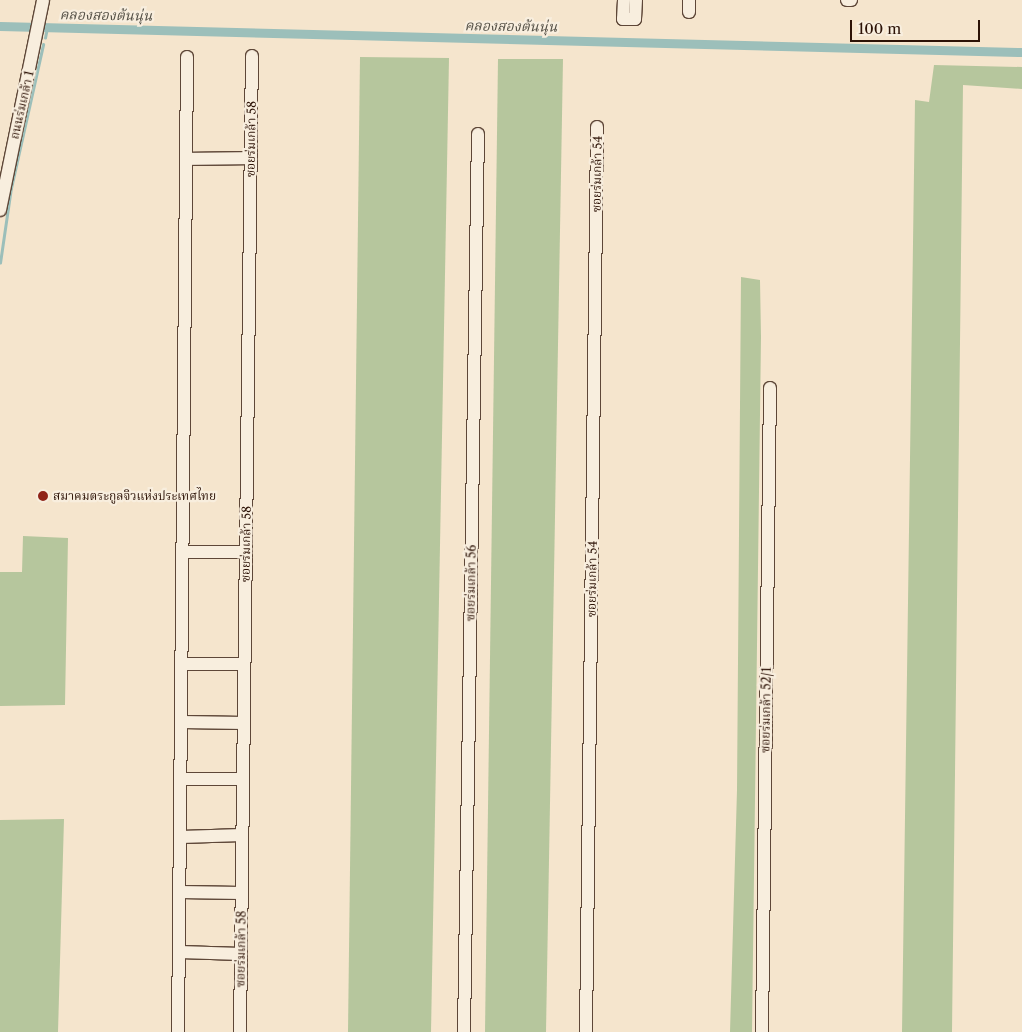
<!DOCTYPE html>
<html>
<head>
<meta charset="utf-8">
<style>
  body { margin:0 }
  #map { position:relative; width:1022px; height:1032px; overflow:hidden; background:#f5e5cd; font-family:"Libre Caslon Text","Noto Serif Thai",serif }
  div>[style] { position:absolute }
  .green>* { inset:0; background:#b6c69d }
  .stream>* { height:2.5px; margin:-1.25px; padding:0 1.25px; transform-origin:1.25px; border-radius:1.25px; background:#9cbfba }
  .canal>* { height:9px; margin:-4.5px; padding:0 4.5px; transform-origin:4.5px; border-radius:4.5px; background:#9cbfba }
  .roads { filter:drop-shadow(1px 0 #5e4738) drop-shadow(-1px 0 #5e4738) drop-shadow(0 1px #5e4738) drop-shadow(0 -1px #5e4738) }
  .minor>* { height:12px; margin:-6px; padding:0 6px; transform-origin:6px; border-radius:6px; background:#f8eede }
  .dots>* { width:14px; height:14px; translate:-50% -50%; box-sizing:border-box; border:2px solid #f8eede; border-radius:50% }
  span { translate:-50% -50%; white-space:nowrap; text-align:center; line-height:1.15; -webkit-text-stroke:4.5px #f8eede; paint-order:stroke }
  .street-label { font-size:12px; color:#2c1206 }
  .poi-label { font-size:12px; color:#2c1206 }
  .left { translate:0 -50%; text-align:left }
  .water-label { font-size:14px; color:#534f45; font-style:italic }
  .scale { position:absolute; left:850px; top:20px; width:130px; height:22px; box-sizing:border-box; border:2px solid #2c1206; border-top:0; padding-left:6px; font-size:15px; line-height:18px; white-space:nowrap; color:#2c1206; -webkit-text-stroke:4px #f8eede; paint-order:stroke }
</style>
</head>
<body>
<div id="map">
  <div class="green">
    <i style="clip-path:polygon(360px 57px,449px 58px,431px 1032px,348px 1032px)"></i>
    <i style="clip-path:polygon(498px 59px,563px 59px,546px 1032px,485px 1032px)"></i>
    <i style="clip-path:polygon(934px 65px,1022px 67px,1022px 89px,963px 85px,952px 1032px,902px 1032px,915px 100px,929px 102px)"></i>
    <i style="clip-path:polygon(741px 277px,760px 280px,761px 337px,752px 1032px,730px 1032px,737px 790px)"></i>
    <i style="clip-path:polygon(23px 536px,68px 538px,65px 705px,0 706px,0 572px,22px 572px)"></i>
    <i style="clip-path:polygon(64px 819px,58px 1032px,0 1032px,0 820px)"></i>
  </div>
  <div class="stream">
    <i style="left:45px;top:38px;width:10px;rotate:-79deg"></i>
    <i style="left:0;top:263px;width:76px;rotate:-81.7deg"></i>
    <i style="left:11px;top:188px;width:147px;rotate:-77.4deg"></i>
  </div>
  <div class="canal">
    <i style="left:0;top:26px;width:1022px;rotate:1.46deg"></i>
  </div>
  <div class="roads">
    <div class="minor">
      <i style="left:624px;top:0;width:19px;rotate:93deg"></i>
      <i style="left:623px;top:19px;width:12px"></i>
      <i style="left:635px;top:19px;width:19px;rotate:-87deg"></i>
      <i style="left:847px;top:0;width:4px"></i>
      <i style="left:689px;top:12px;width:12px;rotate:-90deg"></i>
      <i style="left:187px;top:159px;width:64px;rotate:-0.9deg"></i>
      <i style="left:0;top:210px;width:214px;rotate:-78.4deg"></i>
      <i style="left:183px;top:552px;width:63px"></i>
      <i style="left:182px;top:664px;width:62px"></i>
      <i style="left:182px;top:722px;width:62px;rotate:0.9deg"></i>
      <i style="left:181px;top:779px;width:62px"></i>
      <i style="left:181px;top:837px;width:61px;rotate:-1.9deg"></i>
      <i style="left:180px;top:892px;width:61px;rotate:0.9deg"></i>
      <i style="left:180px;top:952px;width:61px;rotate:1.9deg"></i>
      <i style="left:178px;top:1032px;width:975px;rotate:-89.47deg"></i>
      <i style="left:240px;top:1032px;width:976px;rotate:-89.3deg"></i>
      <i style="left:464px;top:1032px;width:898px;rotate:-89.11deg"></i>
      <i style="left:586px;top:1032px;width:905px;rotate:-89.3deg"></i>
      <i style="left:762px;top:1032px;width:644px;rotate:-89.29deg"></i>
    </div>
  </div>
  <div class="dots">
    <i style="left:43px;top:496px;background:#8f2418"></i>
  </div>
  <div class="street-label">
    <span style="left:22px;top:105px;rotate:-77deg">ถนนร่มเกล้า 1</span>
    <span style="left:251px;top:139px;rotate:-89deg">ซอยร่มเกล้า 58</span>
    <span style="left:597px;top:174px;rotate:-89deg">ซอยร่มเกล้า 54</span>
    <span style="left:246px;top:544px;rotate:-89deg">ซอยร่มเกล้า 58</span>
    <span style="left:592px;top:579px;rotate:-89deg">ซอยร่มเกล้า 54</span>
    <span style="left:471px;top:583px;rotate:-89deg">ซอยร่มเกล้า 56</span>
    <span style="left:766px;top:710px;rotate:-89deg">ซอยร่มเกล้า 52/1</span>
    <span style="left:241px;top:949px;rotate:-89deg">ซอยร่มเกล้า 58</span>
  </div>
  <div class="poi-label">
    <span class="left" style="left:53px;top:496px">สมาคมตระกูลจิวแห่งประเทศไทย</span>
  </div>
  <div class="water-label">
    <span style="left:106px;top:15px;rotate:1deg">คลองสองต้นนุ่น</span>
    <span style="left:511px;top:26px;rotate:1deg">คลองสองต้นนุ่น</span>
  </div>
  <div class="scale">100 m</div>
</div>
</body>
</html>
